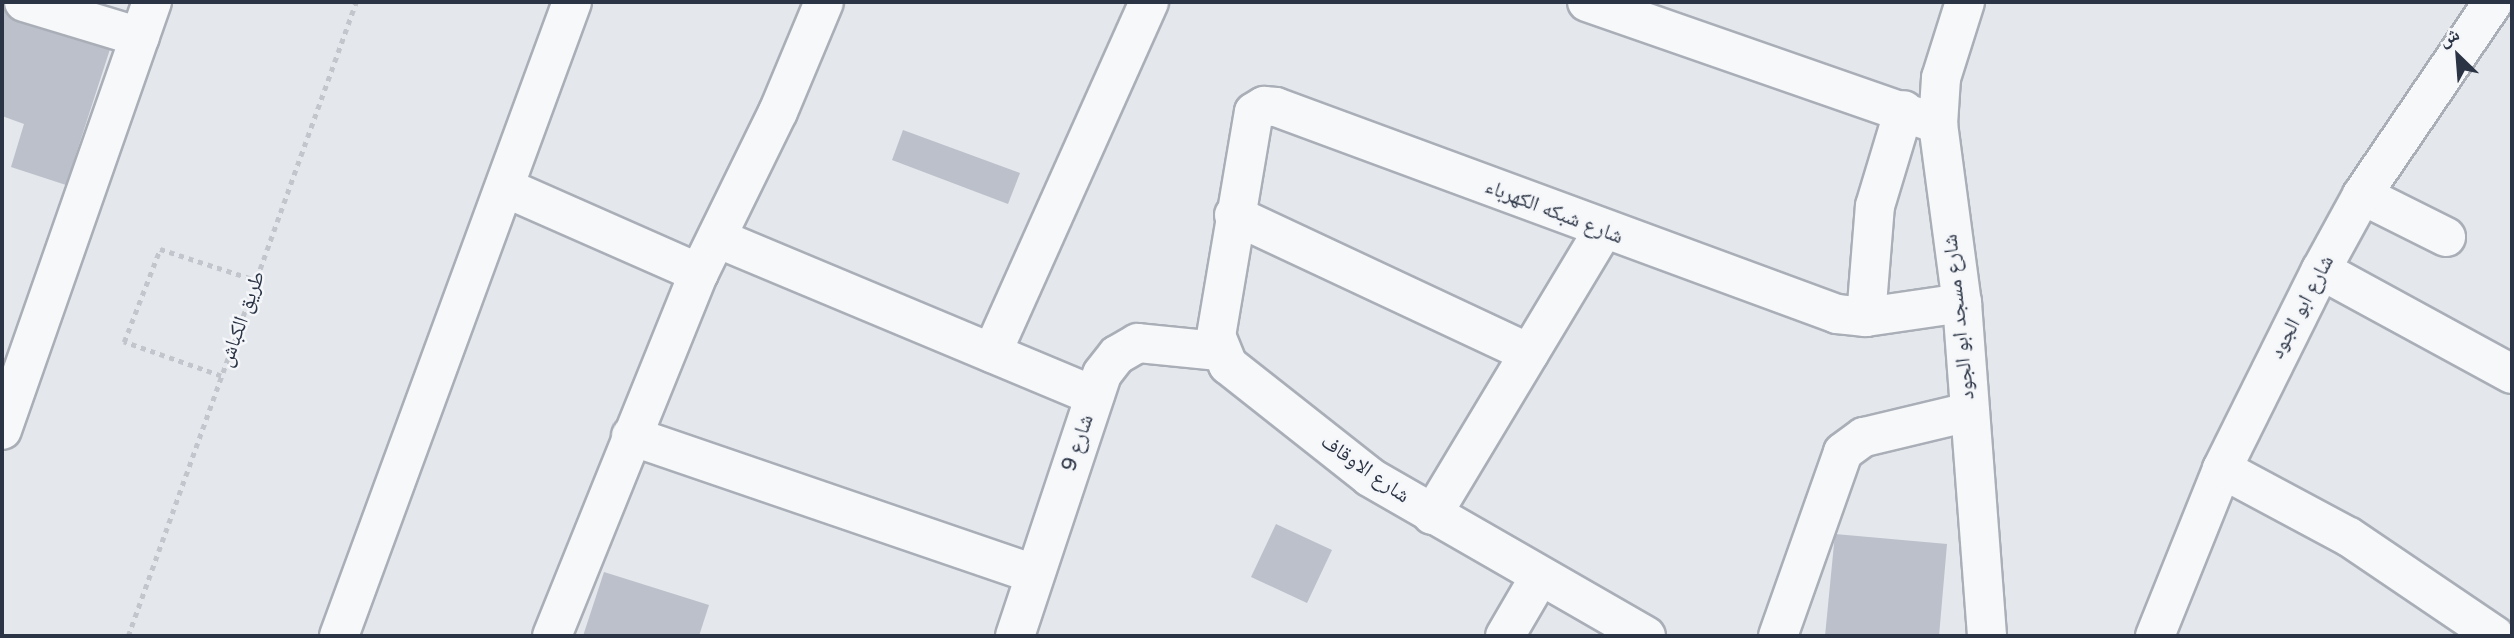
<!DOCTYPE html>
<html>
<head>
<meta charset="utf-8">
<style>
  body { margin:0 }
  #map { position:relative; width:2514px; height:638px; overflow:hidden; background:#e4e7ec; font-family:"Varela Round","Noto Naskh Arabic",sans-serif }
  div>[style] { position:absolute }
  .building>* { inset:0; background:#bbc0ca }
  .path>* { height:4.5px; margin-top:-2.25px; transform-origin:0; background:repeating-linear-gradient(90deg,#c2c5cb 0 5px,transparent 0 10px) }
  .roads { filter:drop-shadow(2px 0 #a9aeb7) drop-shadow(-2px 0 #a9aeb7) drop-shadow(0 2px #a9aeb7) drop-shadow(0 -2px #a9aeb7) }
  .street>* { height:38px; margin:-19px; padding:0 19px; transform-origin:19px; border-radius:19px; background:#f7f8fa }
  span { translate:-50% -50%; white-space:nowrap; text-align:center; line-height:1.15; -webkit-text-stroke:5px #f4f6f9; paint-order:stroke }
  .street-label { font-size:21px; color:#2b3445 }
  .frame { position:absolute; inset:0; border:4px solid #2b3445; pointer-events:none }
  .north { position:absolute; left:2423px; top:21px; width:70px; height:70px; -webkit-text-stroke:5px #f4f6f9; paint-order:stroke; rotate:335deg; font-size:19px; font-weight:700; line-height:28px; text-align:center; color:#2b3445 }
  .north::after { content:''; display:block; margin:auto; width:24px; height:32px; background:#2b3445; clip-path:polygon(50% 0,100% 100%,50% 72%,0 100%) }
</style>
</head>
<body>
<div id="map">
  <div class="building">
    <i style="clip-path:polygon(2px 6px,112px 43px,66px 185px,11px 167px,24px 124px,2px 116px)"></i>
    <i style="clip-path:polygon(903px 130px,1020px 173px,1008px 204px,892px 160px)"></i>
    <i style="clip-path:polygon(1276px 524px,1332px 550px,1307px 603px,1251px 577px)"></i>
    <i style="clip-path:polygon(1835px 534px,1947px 544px,1939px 636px,1825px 636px)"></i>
    <i style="clip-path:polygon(604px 572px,709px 605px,699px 636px,583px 636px)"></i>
  </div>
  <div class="path">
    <i style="left:221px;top:376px;width:103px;rotate:-160.7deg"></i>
    <i style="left:124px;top:342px;width:100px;rotate:-68.8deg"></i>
    <i style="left:160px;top:249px;width:101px;rotate:17.9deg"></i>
    <i style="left:128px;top:636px;width:674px;rotate:-70.22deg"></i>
  </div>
  <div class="roads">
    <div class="street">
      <i style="left:24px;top:2px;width:121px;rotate:16.8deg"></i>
      <i style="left:1587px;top:2px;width:372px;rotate:19.2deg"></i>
      <i style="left:1965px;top:2px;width:80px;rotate:107.5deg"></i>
      <i style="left:1941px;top:78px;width:46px;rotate:93.7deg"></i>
      <i style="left:1938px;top:124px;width:181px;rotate:82.4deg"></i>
      <i style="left:1962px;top:303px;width:334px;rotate:85.7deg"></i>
      <i style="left:506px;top:188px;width:211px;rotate:23.8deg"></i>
      <i style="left:699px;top:273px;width:179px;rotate:-63.9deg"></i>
      <i style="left:778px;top:112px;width:119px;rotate:-67.3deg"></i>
      <i style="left:2362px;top:195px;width:94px;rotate:26.6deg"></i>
      <i style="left:1234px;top:215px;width:326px;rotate:25.1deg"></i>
      <i style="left:717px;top:238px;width:409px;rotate:22.7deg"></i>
      <i style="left:2321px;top:270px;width:217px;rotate:28.6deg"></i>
      <i style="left:1866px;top:317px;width:111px;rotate:-85.4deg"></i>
      <i style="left:1875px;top:206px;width:100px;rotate:-73.2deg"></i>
      <i style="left:992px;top:353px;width:385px;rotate:-65.9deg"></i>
      <i style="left:2px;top:430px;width:454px;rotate:-70.7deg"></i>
      <i style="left:631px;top:436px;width:426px;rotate:18.9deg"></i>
      <i style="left:2222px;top:469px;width:144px;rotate:28.2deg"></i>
      <i style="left:2349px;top:537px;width:176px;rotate:34.1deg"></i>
      <i style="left:1432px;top:515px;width:332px;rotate:-59deg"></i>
      <i style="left:339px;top:636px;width:675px;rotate:-69.82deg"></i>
      <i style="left:552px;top:636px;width:392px;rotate:-68deg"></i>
      <i style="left:1015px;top:636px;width:276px;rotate:-71.6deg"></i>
      <i style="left:1102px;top:374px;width:24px;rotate:-52deg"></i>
      <i style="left:1117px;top:355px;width:24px;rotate:-30deg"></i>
      <i style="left:1138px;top:343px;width:80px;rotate:5.7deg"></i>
      <i style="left:1505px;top:636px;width:69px;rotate:-59.7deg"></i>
      <i style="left:1646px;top:636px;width:319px;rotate:-150.1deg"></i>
      <i style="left:1370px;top:477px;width:181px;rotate:-141.7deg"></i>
      <i style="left:1228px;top:365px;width:31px;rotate:-112deg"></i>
      <i style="left:1216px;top:336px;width:227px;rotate:-80.4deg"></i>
      <i style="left:1254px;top:112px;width:12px;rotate:-31deg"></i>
      <i style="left:1264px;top:106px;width:12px;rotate:5deg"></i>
      <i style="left:1276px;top:107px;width:598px;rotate:20.25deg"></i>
      <i style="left:1837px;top:314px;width:29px;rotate:6deg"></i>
      <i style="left:1866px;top:317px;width:97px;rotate:-8.3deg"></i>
      <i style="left:1778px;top:636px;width:195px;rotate:-70.5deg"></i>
      <i style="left:1843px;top:452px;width:26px;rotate:-36deg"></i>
      <i style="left:1864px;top:437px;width:108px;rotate:-13.4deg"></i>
      <i style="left:2155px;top:636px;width:180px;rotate:-68.1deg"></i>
      <i style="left:2222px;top:469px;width:222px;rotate:-63.6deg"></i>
      <i style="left:2321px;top:270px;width:85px;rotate:-61.3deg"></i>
      <i style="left:2362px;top:195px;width:233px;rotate:-55.8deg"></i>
    </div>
  </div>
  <div class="street-label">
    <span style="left:1554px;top:212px;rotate:21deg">شارع شبكه الكهرباء</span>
    <span style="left:2302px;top:307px;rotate:-62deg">شارع ابو الجود</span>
    <span style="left:1959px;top:317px;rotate:-96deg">شارع مسجد ابو الجود</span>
    <span style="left:242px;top:319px;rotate:-70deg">طريق الكباش</span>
    <span style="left:1078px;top:443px;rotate:-71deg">شارع 9</span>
    <span style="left:1365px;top:469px;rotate:35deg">شارع الاوقاف</span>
  </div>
  <div class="frame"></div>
  <div class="north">ش</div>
</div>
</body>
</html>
